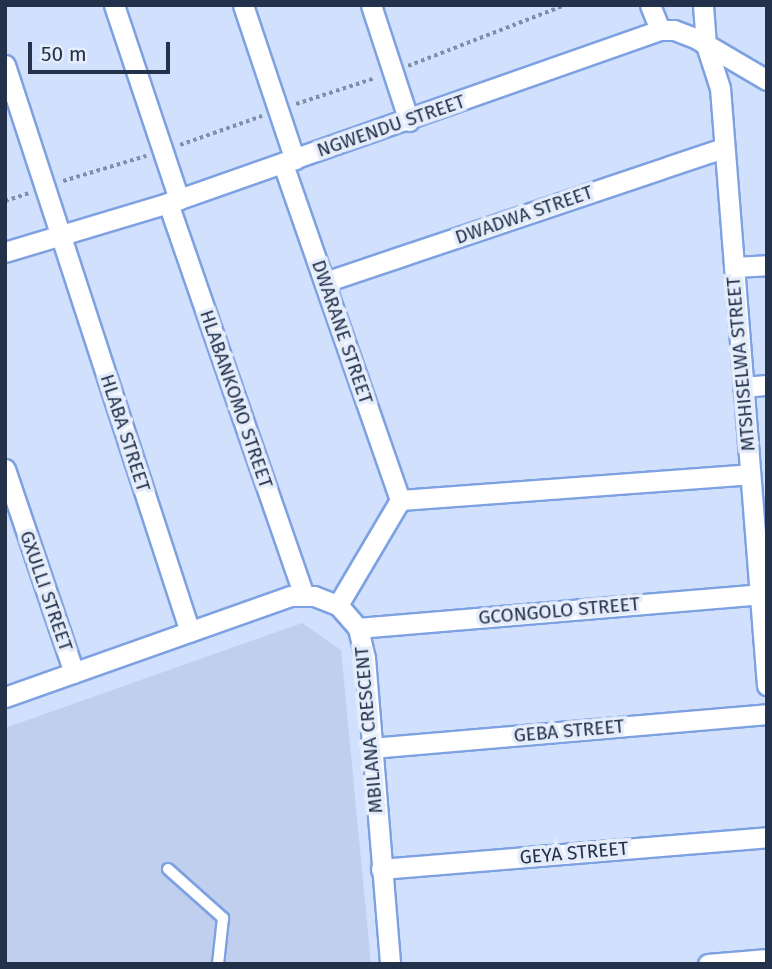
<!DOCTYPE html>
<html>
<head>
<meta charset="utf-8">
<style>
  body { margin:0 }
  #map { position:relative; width:772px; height:969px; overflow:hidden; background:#d1e0fc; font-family:"Fira Sans",sans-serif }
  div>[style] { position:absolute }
  .built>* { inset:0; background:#bfcfed }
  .path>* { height:3.5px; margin-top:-1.75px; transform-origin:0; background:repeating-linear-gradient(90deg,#7f8ea9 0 3.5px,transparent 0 7px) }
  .roads { filter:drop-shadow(2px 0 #7ea1e2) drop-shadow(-2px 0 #7ea1e2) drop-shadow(0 2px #7ea1e2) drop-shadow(0 -2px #7ea1e2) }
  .service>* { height:10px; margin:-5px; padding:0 5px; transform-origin:5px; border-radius:5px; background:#fff }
  .minor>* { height:19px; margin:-9.5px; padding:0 9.5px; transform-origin:9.5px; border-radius:9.5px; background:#fff }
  span { translate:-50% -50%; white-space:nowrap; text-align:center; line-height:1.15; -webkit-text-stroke:7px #e5edfb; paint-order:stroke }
  .street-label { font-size:19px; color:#23314b }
  .frame { position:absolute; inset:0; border:7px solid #23314b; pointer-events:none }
  .scale { position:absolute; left:28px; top:42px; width:142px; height:32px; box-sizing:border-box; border:4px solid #23314b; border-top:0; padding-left:9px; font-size:21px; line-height:24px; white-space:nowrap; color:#23314b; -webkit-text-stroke:5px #e5edfb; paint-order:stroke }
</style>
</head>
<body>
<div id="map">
  <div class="built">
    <i style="clip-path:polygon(302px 623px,341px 650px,371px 964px,5px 964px,5px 728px)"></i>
  </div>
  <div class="path">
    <i style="left:408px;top:66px;width:168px;rotate:-21.2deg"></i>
    <i style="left:296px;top:104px;width:83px;rotate:-18.2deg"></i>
    <i style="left:180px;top:145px;width:87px;rotate:-19.5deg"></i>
    <i style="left:63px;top:181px;width:87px;rotate:-16.8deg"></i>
    <i style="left:5px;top:201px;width:26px;rotate:-18deg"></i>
  </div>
  <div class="roads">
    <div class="service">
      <i style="left:168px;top:869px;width:74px;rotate:41.7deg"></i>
      <i style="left:223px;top:918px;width:46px;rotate:96.2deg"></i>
    </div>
    <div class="minor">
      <i style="left:114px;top:5px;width:205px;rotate:71.5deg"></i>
      <i style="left:243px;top:5px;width:163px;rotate:71.5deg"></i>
      <i style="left:371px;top:5px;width:122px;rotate:71.9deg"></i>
      <i style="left:650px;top:5px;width:27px;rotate:68deg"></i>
      <i style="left:703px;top:5px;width:40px;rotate:85.7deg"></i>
      <i style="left:706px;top:45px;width:45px;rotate:72deg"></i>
      <i style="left:720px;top:88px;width:599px;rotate:85.5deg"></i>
      <i style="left:5px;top:65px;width:596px;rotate:71.93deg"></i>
      <i style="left:283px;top:164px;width:356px;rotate:70.8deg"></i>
      <i style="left:400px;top:500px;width:351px;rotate:-4.2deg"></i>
      <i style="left:168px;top:203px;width:415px;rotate:70.9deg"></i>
      <i style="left:5px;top:252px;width:170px;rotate:-16.7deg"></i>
      <i style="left:168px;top:203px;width:522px;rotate:-19.37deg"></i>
      <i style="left:660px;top:30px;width:14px"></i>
      <i style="left:674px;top:30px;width:25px;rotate:21deg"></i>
      <i style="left:697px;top:39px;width:81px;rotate:30.4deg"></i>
      <i style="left:734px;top:267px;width:33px;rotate:-3deg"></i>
      <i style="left:325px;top:282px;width:421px;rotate:-18.6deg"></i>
      <i style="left:743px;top:387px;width:24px;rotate:-5deg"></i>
      <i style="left:5px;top:469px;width:215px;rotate:71.3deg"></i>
      <i style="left:338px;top:605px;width:122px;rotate:-59.4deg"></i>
      <i style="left:358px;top:628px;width:403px;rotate:-4.8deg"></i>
      <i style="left:5px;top:697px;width:302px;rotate:-19.5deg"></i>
      <i style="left:290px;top:596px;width:24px"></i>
      <i style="left:314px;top:596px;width:26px;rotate:21deg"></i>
      <i style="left:338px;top:605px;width:30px;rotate:49deg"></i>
      <i style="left:358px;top:628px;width:31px;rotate:77deg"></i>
      <i style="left:365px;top:658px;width:307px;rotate:85.3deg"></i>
      <i style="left:372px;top:748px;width:396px;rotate:-4.9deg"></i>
      <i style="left:381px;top:869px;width:387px;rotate:-4.7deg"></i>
      <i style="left:708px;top:964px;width:59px;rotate:-4.8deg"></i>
    </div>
  </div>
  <div class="street-label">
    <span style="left:391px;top:126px;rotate:-19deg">NGWENDU STREET</span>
    <span style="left:524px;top:215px;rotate:-19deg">DWADWA STREET</span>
    <span style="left:342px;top:332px;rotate:71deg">DWARANE STREET</span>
    <span style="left:741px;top:364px;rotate:-95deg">MTSHISELWA STREET</span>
    <span style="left:236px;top:399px;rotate:71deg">HLABANKOMO STREET</span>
    <span style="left:125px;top:433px;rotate:72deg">HLABA STREET</span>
    <span style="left:46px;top:591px;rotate:71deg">GXULLI STREET</span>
    <span style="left:559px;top:611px;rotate:-5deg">GCONGOLO STREET</span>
    <span style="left:369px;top:730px;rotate:-95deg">MBILANA CRESCENT</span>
    <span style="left:569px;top:731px;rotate:-5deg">GEBA STREET</span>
    <span style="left:574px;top:853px;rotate:-5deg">GEYA STREET</span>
  </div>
  <div class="frame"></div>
  <div class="scale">50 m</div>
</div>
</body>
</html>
